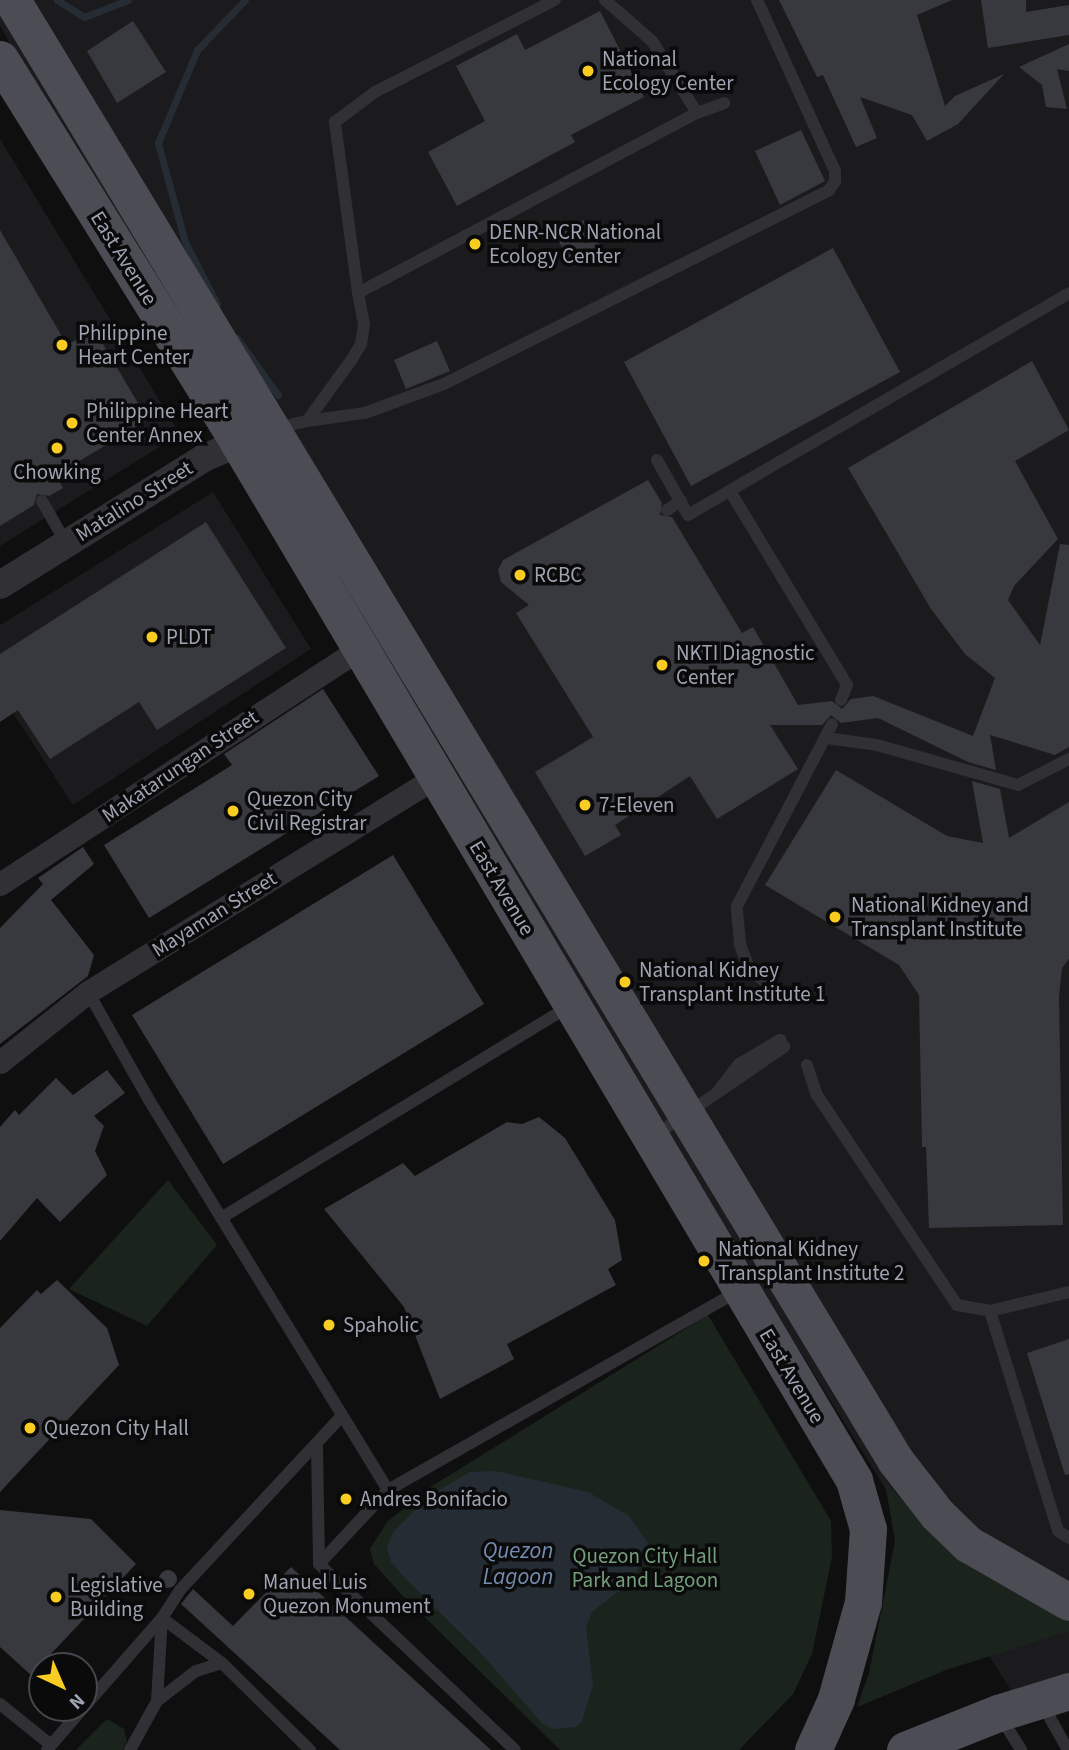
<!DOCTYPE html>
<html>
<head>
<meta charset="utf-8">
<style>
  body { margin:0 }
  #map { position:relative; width:1069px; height:1750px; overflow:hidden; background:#0f0f10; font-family:"Source Sans 3",sans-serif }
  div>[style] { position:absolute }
  .built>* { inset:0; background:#1b1b1d }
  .green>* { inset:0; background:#1b231d }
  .water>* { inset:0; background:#252c34 }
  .stream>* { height:7px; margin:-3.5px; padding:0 3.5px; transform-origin:3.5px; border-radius:3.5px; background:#252c34 }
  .building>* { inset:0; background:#38393e }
  .round { border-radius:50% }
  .service>* { height:12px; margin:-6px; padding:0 6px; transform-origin:6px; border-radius:6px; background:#303035 }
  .minor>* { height:23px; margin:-11.5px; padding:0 11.5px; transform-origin:11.5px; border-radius:11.5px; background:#303035 }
  .tertiary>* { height:28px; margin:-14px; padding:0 14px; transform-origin:14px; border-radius:14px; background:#303035 }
  .primary>* { height:37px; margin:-18.5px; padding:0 18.5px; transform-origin:18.5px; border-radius:18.5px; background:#4c4c55 }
  .dots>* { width:19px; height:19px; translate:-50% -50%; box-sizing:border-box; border:4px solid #0a0a0b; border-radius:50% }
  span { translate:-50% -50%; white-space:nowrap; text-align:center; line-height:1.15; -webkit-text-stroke:7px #0a0a0b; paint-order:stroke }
  .poi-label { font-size:21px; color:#9fa3b2 }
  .left { translate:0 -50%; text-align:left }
  .street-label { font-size:21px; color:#9fa3b2 }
  .park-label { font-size:21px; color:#759e7d }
  .water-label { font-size:23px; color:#748caf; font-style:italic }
  .north { position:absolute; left:28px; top:1652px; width:70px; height:70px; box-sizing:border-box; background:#0a0a0b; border:2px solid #46474e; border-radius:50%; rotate:136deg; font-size:19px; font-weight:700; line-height:28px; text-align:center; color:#9fa3b2 }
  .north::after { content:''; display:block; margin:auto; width:24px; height:32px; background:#f8cc20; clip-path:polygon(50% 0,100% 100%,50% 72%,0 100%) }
</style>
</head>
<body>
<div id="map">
  <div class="built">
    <i style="clip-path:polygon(0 0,1069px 0,1069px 1691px,1020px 1705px,676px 1152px,46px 112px,0 25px)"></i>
    <i style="clip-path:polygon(0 139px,180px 434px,0 546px)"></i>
    <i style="clip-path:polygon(213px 492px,311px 649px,73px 805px,0 693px,0 625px)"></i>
  </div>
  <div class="green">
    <i style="clip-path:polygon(168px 1180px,217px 1245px,147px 1326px,69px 1289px)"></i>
    <i style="clip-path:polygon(708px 1315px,831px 1521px,832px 1557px,812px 1654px,793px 1694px,739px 1750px,560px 1750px,400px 1593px,374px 1564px,370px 1549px,387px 1522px,432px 1486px)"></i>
    <i style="clip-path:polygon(885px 1483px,948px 1545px,991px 1579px,1069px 1622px,1069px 1631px,946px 1670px,857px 1707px,869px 1673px,895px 1541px)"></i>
    <i style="clip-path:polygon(107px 1719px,124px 1729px,127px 1741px,123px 1750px,76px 1750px)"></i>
  </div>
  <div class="water">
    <i style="clip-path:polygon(496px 1471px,588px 1492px,629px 1516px,648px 1543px,646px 1556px,628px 1584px,592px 1612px,586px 1627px,593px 1686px,582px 1721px,576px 1727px,553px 1729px,543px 1724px,478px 1650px,406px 1579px,391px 1562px,387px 1547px,394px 1531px,432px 1494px,470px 1472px)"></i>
  </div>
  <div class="stream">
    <i style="left:57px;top:0;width:32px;rotate:32deg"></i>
    <i style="left:84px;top:17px;width:47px;rotate:-21.1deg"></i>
    <i style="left:217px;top:304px;width:70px;rotate:-117.3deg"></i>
    <i style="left:185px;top:242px;width:103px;rotate:-105.3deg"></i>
    <i style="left:158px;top:143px;width:101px;rotate:-67.2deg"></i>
    <i style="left:197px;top:50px;width:69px;rotate:-46.2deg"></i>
    <i style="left:237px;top:338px;width:70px;rotate:54.3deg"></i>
  </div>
  <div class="building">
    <i style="clip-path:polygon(779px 0,952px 0,917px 15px,945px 106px,955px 96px,1004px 74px,958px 124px,927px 141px,912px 115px,860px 97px,877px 138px,856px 147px,823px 75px,817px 77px)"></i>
    <i style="clip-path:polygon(981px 0,1026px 0,1026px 12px,1069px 5px,1069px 35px,988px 48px)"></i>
    <i style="clip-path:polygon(600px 11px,644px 97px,571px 135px,575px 142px,457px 206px,428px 152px,485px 121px,456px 66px,517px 34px,525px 50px)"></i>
    <i style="clip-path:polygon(133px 21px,166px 72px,117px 103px,87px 51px)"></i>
    <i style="clip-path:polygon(1069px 44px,1069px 71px,1057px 69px,1067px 109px,1046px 107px,1042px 85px,1019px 67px)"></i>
    <i style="clip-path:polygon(801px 130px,825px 181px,780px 205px,755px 151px)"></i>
    <i style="clip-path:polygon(584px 220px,601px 247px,572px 264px,556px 237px)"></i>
    <i style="clip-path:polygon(0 230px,67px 345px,94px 329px,148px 420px,56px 475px,63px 488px,49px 496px,37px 494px,34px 505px,0 526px)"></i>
    <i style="clip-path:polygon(833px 248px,900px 372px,691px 486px,624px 362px)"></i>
    <i style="clip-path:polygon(437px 341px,450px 371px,406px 389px,394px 360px)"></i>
    <i style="clip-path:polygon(1032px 361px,1069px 430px,1015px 461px,1058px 539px,1014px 586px,1008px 600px,1040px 645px,1060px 544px,1069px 545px,1069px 747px,1055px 755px,990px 735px,996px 770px,968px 762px,878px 718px,841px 723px,831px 715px,822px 725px,770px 725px,798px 769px,717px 819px,690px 776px,615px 825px,621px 835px,585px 856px,535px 772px,593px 737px,516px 613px,529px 605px,501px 582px,498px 570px,503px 560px,648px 480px,662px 503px,660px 515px,672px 517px,742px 633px,753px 627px,798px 705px,832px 701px,842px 709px,851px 699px,873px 696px,973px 736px,995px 678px,965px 654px,931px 609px,848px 468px)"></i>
    <i style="clip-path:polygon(206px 522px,286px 648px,157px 730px,139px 702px,50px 759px,18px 710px,0 722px,0 654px)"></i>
    <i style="clip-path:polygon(323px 689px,379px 776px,149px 918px,104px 845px,232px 765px,224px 754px)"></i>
    <i style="clip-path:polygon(836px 770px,947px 836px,983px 843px,972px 781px,1000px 789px,1009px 838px,1069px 802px,1069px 959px,1062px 968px,1059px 997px,1063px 1225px,929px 1228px,926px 1147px,922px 1147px,919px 995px,899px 965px,765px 885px)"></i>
    <i style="clip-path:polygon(83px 847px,94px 864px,51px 900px,94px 955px,88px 976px,0 1044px,0 928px,43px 884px,38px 878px)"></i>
    <i style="clip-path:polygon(393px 855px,484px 1004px,223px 1164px,132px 1015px)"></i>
    <i style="clip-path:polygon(107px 1070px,125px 1093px,94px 1116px,104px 1126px,95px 1151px,107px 1175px,60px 1222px,37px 1198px,0 1241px,0 1127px,15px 1110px,19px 1115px,56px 1078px,73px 1095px)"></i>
    <i style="clip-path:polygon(539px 1117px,565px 1138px,615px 1220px,622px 1260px,608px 1269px,616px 1285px,507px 1344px,514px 1359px,440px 1399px,404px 1307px,324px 1209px,403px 1163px,415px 1176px,507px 1122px,522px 1124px)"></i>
    <i style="clip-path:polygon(57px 1280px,107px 1328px,119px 1365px,0 1492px,0 1328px,37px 1290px,41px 1294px)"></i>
    <i style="clip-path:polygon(1069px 1339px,1069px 1474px,1065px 1475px,1027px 1353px)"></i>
    <i style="clip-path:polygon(0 1510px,91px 1519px,136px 1564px,31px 1675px,0 1647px)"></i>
    <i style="clip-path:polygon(291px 1567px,491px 1750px,340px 1750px,181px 1604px,193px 1589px,233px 1626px)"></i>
    <i class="round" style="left:159px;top:1570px;width:18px;height:18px"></i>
  </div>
  <div class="service">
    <i style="left:605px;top:0;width:62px;rotate:41.1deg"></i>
    <i style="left:652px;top:41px;width:85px;rotate:58deg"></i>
    <i style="left:358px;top:293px;width:173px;rotate:-97.7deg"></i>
    <i style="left:335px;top:122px;width:50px;rotate:-36.9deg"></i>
    <i style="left:375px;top:92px;width:202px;rotate:-27.1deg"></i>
    <i style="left:307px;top:421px;width:59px;rotate:-7.9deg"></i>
    <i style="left:365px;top:413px;width:84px;rotate:-20.2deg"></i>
    <i style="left:444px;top:384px;width:431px;rotate:-26.7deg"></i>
    <i style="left:829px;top:190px;width:10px;rotate:-53deg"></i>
    <i style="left:835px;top:182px;width:11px;rotate:-90deg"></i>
    <i style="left:835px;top:171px;width:188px;rotate:-114.5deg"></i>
    <i style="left:276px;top:428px;width:32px;rotate:-13deg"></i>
    <i style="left:307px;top:421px;width:77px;rotate:-54deg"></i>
    <i style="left:352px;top:359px;width:17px;rotate:-59deg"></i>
    <i style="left:361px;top:344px;width:20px;rotate:-81deg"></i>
    <i style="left:364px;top:324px;width:32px;rotate:-101deg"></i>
    <i style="left:358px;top:293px;width:384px;rotate:-28deg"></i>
    <i style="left:697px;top:113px;width:29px;rotate:-20deg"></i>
    <i style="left:657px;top:460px;width:63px;rotate:60.6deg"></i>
    <i style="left:688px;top:515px;width:441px;rotate:-30.2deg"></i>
    <i style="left:730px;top:491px;width:227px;rotate:58.9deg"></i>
    <i style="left:847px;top:685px;width:16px;rotate:112deg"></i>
    <i style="left:42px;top:501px;width:48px;rotate:60.3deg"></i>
    <i style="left:667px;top:510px;width:17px;rotate:-33deg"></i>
    <i style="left:826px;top:738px;width:51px;rotate:7.8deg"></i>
    <i style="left:877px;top:745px;width:147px;rotate:15.8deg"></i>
    <i style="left:1018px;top:785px;width:57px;rotate:-27deg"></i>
    <i style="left:776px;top:991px;width:35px;rotate:-140deg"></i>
    <i style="left:749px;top:968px;width:26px;rotate:-111deg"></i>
    <i style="left:740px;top:944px;width:38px;rotate:-95deg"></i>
    <i style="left:737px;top:906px;width:205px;rotate:-62.4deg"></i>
    <i style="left:88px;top:992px;width:124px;rotate:60.5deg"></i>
    <i style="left:149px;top:1100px;width:457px;rotate:58.5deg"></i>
    <i style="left:807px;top:1065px;width:32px;rotate:72deg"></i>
    <i style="left:817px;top:1095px;width:252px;rotate:56.3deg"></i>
    <i style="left:957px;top:1305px;width:34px;rotate:10deg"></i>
    <i style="left:990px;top:1311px;width:81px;rotate:-13.5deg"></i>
    <i style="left:718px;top:1091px;width:34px;rotate:-52deg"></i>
    <i style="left:739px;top:1064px;width:48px;rotate:-30.3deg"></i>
    <i style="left:654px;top:1136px;width:158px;rotate:-34.4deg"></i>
    <i style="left:221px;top:1218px;width:406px;rotate:-31.3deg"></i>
    <i style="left:990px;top:1311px;width:230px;rotate:72.8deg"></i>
    <i style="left:1058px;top:1531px;width:13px;rotate:32deg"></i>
    <i style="left:317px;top:1447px;width:117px;rotate:89deg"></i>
    <i style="left:319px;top:1564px;width:270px;rotate:43.5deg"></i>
    <i style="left:319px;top:1564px;width:101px;rotate:-47deg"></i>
    <i style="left:388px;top:1490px;width:403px;rotate:-29.6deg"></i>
    <i style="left:162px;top:1618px;width:75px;rotate:36.9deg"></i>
    <i style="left:222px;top:1663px;width:124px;rotate:44.7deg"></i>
    <i style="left:157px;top:1701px;width:83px;rotate:-86.6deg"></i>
    <i style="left:1041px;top:1702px;width:55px;rotate:60.6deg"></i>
    <i style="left:0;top:1704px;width:65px;rotate:38.8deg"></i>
    <i style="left:84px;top:1707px;width:118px;rotate:-48.8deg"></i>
    <i style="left:162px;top:1618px;width:33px;rotate:-57deg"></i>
    <i style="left:180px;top:1590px;width:236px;rotate:-47.1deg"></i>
    <i style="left:1000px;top:1716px;width:40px;rotate:58deg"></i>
    <i style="left:47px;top:1750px;width:55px;rotate:-49.4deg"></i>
    <i style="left:130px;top:1750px;width:56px;rotate:-61.1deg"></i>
    <i style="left:157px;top:1701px;width:49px;rotate:-37.6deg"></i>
    <i style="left:196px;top:1671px;width:27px;rotate:-17deg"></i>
  </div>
  <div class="minor">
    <i style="left:0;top:884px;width:430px;rotate:-33.2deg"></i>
    <i style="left:0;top:1062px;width:112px;rotate:-38.5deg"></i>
    <i style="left:88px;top:992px;width:409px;rotate:-31.7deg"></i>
  </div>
  <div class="tertiary">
    <i style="left:0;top:585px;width:240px;rotate:-31.9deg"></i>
    <i style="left:204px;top:458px;width:58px;rotate:-23.5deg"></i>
  </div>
  <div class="primary">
    <i style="left:12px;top:0;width:1706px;rotate:58.83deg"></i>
    <i style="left:895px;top:1460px;width:68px;rotate:52.1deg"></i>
    <i style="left:937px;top:1514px;width:43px;rotate:44.1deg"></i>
    <i style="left:968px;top:1544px;width:116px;rotate:29.9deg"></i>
    <i style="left:0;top:59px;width:451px;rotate:58.1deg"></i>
    <i style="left:238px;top:442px;width:1207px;rotate:59.31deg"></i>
    <i style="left:854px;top:1480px;width:51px;rotate:74.1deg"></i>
    <i style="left:868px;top:1529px;width:73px;rotate:93.9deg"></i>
    <i style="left:863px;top:1602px;width:101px;rotate:105.6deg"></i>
    <i style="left:836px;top:1699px;width:56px;rotate:114.3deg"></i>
    <i style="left:905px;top:1750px;width:100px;rotate:-21.7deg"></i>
    <i style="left:998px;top:1713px;width:74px;rotate:-17.2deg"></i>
  </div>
  <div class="dots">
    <i style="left:588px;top:71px;background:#f8cc20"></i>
    <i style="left:475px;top:244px;background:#f8cc20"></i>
    <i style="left:62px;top:345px;background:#f8cc20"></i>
    <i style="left:72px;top:423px;background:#f8cc20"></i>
    <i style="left:57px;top:448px;background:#f8cc20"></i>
    <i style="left:520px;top:575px;background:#f8cc20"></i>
    <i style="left:152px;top:637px;background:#f8cc20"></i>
    <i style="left:662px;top:665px;background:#f8cc20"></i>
    <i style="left:585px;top:805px;background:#f8cc20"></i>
    <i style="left:233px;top:811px;background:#f8cc20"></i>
    <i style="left:835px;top:917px;background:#f8cc20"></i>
    <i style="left:625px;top:982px;background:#f8cc20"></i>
    <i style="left:704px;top:1261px;background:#f8cc20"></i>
    <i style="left:329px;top:1325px;background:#f8cc20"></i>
    <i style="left:30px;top:1428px;background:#f8cc20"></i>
    <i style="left:346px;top:1499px;background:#f8cc20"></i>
    <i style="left:249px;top:1594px;background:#f8cc20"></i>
    <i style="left:56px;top:1597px;background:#f8cc20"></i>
  </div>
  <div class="poi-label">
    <span class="left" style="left:602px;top:71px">National<br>Ecology Center</span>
    <span class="left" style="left:489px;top:244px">DENR-NCR National<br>Ecology Center</span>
    <span class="left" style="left:78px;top:345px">Philippine<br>Heart Center</span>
    <span class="left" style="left:86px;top:423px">Philippine Heart<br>Center Annex</span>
    <span style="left:57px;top:472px">Chowking</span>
    <span class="left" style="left:534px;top:575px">RCBC</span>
    <span class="left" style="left:166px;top:637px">PLDT</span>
    <span class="left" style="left:676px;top:665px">NKTI Diagnostic<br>Center</span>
    <span class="left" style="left:247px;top:811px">Quezon City<br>Civil Registrar</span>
    <span class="left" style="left:599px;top:805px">7-Eleven</span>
    <span class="left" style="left:851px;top:917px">National Kidney and<br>Transplant Institute</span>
    <span class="left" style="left:639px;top:982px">National Kidney<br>Transplant Institute 1</span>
    <span class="left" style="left:718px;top:1261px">National Kidney<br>Transplant Institute 2</span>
    <span class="left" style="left:343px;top:1325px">Spaholic</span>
    <span class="left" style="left:44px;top:1428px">Quezon City Hall</span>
    <span class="left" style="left:360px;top:1499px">Andres Bonifacio</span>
    <span class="left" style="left:263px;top:1594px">Manuel Luis<br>Quezon Monument</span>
    <span class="left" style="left:70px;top:1597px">Legislative<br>Building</span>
  </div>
  <div class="street-label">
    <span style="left:124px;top:258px;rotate:58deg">East Avenue</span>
    <span style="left:134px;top:501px;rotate:-32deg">Matalino Street</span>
    <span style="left:180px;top:766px;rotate:-34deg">Makatarungan Street</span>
    <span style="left:502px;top:888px;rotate:59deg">East Avenue</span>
    <span style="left:214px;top:914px;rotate:-32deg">Mayaman Street</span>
    <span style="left:792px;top:1376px;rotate:59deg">East Avenue</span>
  </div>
  <div class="park-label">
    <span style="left:645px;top:1568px">Quezon City Hall<br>Park and Lagoon</span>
  </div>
  <div class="water-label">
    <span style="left:518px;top:1564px">Quezon<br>Lagoon</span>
  </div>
  <div class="north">N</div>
</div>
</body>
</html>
